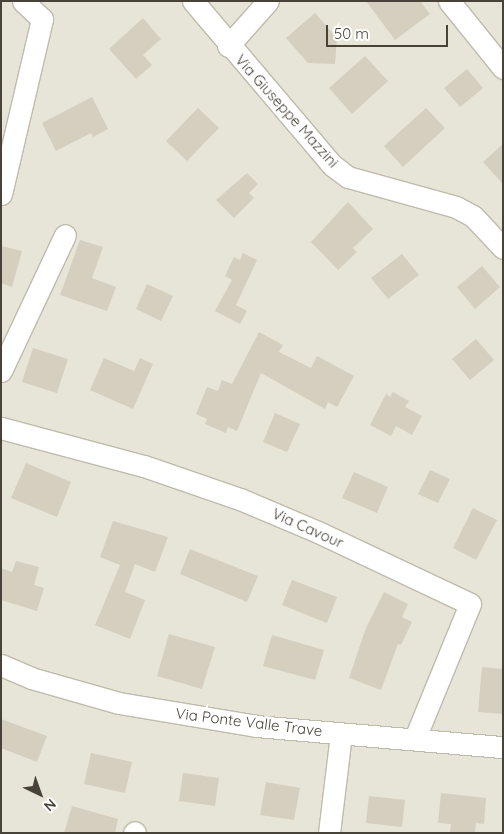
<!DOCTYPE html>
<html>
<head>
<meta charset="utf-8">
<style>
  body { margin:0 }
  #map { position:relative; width:504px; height:834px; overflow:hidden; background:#f4f2e9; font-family:Quicksand,sans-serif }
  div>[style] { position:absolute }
  .residential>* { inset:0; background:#e7e5d7 }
  .building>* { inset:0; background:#d5cfbf }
  .roads { filter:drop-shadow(1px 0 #bfbbac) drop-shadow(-1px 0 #bfbbac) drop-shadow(0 1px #bfbbac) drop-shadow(0 -1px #bfbbac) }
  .minor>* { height:21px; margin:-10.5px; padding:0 10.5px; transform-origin:10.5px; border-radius:10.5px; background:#fff }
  span { translate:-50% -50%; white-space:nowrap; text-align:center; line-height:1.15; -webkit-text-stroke:5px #fff; paint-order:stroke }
  .street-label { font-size:15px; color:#474338 }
  .frame { position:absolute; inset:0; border:2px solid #474338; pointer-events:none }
  .north { position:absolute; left:15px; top:769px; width:50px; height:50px; -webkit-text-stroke:4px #fff; paint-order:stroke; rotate:138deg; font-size:14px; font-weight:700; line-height:20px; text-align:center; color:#474338 }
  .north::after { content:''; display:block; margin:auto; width:18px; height:22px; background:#474338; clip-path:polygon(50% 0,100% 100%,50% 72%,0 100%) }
  .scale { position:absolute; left:326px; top:25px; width:122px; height:22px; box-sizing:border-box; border:2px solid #474338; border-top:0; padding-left:6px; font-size:15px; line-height:18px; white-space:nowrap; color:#474338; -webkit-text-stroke:4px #fff; paint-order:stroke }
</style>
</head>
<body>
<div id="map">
  <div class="residential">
    <i style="clip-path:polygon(1px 1px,503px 1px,503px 833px,1px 833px)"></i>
  </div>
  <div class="building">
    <i style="clip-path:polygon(366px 1px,420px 1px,430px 14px,395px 40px)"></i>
    <i style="clip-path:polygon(315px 13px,337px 38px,335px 64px,308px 63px,286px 38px)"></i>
    <i style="clip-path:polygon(143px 18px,161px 39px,143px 55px,152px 65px,136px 79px,109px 49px)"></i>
    <i style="clip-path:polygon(365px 56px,388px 81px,352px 114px,329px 88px)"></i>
    <i style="clip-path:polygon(467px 69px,483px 88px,460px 107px,444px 88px)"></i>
    <i style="clip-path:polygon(92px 97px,108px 129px,93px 137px,91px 133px,56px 151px,42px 123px)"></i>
    <i style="clip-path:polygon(198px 108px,219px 128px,187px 161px,166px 141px)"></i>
    <i style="clip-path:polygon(426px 108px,445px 128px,403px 167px,384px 146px)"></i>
    <i style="clip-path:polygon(503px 144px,503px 184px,483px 162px)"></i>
    <i style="clip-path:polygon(247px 173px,258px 184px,249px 193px,254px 198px,234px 218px,216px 200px)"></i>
    <i style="clip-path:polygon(348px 202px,373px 229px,353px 248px,357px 252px,338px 270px,311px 242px)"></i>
    <i style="clip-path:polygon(80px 240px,103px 247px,92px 278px,116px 287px,107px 311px,60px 295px)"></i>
    <i style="clip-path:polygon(1px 246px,22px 251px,12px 287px,1px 283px)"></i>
    <i style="clip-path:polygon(243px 253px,257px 260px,236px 305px,247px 311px,240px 324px,215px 311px,232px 280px,225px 276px,234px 257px,240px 260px)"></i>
    <i style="clip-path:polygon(402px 254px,419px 275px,388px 299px,371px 278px)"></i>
    <i style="clip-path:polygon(482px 266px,500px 287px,475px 309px,457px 287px)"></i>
    <i style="clip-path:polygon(147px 284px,173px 296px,161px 321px,136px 309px)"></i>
    <i style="clip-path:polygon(259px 332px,283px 345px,279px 352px,311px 368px,317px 356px,354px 376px,337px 407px,328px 402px,325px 409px,261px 373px,237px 431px,228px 427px,226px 433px,205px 424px,207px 419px,196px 414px,207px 387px,218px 391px,222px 380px,232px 384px)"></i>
    <i style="clip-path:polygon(476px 339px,494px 360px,470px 380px,452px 359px)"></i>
    <i style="clip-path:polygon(33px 348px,68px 359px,57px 393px,22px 382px)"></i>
    <i style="clip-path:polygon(104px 358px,134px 371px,140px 358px,153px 364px,133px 409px,90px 390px)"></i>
    <i style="clip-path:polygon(393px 392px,409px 401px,405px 407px,422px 416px,412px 435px,396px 426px,391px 436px,370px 425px,386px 394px,390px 397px)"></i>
    <i style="clip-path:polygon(275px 413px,300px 424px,287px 452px,263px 442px)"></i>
    <i style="clip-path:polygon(26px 463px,71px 482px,57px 517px,11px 498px)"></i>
    <i style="clip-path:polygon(430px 470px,450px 479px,438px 503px,418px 494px)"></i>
    <i style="clip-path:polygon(354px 472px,388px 487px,377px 513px,342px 498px)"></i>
    <i style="clip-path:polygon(473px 508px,497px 520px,476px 560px,453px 548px)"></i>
    <i style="clip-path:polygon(113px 521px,168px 537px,155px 572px,135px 564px,125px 592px,145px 600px,130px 639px,95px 625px,120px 565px,100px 557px)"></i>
    <i style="clip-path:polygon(190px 549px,258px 576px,247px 602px,180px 574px)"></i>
    <i style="clip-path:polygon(16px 561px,39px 567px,34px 585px,44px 588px,37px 611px,1px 600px,1px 568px,12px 572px)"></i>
    <i style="clip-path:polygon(292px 580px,337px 597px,327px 623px,282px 605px)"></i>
    <i style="clip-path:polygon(384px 592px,408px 604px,402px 617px,412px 622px,401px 645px,398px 644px,381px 690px,349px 678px,366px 628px)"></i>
    <i style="clip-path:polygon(169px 634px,215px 647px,202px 689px,157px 676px)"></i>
    <i style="clip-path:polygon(272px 635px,324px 650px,315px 680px,263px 666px)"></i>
    <i style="clip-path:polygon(482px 667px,503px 669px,503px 714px,478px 712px)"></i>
    <i style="clip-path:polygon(1px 719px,47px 736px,37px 762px,1px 748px)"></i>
    <i style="clip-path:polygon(91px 753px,132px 762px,125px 793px,84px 784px)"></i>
    <i style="clip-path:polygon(183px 773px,219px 778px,215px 806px,179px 801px)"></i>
    <i style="clip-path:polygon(266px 782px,300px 788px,294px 820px,260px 815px)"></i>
    <i style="clip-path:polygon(441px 793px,486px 798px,484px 824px,476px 823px,475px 833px,450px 833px,451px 824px,438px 823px)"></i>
    <i style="clip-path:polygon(369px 796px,405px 800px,402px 827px,366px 823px)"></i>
    <i style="clip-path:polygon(72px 806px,118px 819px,115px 833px,64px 833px)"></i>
  </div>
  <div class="roads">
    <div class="minor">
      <i style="left:193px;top:1px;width:215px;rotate:49.7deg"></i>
      <i style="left:332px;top:165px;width:20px;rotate:37deg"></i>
      <i style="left:348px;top:177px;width:112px;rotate:15.5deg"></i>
      <i style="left:456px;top:207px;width:19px;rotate:28deg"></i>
      <i style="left:473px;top:216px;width:44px;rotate:46.8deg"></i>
      <i style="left:449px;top:1px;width:86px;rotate:51.1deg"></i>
      <i style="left:228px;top:46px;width:60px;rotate:-48.4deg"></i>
      <i style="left:1px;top:194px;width:180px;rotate:-76.8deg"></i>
      <i style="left:42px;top:19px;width:26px;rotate:-137deg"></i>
      <i style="left:1px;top:371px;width:150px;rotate:-64.8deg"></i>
      <i style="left:1px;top:428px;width:148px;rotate:14.9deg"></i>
      <i style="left:144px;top:466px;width:102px;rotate:19deg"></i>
      <i style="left:240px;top:499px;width:85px;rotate:22.9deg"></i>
      <i style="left:318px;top:532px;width:168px;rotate:25.3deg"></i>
      <i style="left:470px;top:604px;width:145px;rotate:112.3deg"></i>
      <i style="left:1px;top:665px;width:33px;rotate:23deg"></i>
      <i style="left:31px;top:678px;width:91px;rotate:15.9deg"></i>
      <i style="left:119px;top:703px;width:139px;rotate:9.5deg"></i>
      <i style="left:256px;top:726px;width:248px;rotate:4.9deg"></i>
      <i style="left:134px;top:833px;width:1px;rotate:-45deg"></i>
      <i style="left:329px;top:833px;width:100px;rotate:-83.1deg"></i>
    </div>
  </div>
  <div class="street-label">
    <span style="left:287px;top:111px;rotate:48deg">Via Giuseppe Mazzini</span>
    <span style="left:308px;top:528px;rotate:24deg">Via Cavour</span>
    <span style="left:249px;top:722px;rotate:7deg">Via Ponte Valle Trave</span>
  </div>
  <div class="frame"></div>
  <div class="north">N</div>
  <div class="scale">50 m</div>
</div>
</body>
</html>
